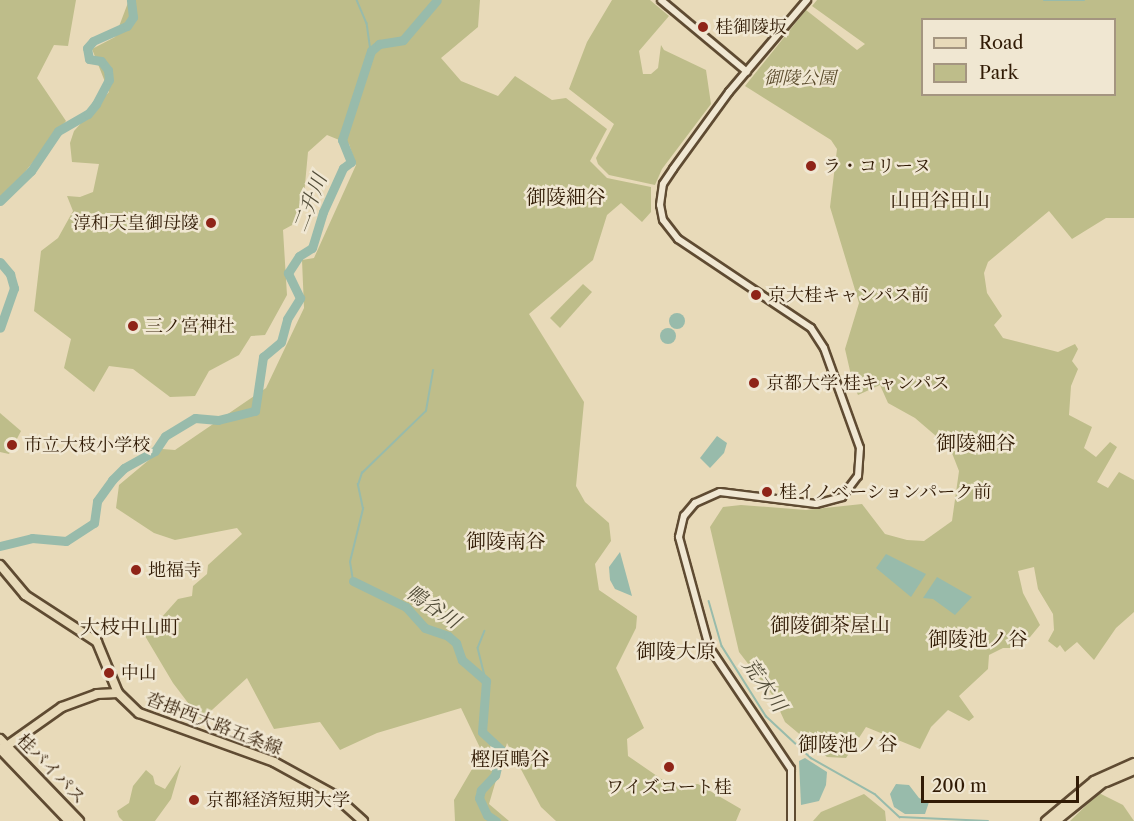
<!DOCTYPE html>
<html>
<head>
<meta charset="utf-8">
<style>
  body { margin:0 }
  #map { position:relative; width:1134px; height:821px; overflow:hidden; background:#e8dab9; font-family:"Libre Caslon Text","Noto Serif JP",serif }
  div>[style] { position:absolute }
  .green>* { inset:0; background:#bebd8a }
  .water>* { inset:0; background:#98bbab }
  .round { border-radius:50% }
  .stream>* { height:1.5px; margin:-0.75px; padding:0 0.75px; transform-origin:0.75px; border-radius:0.75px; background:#98bbab }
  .river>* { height:9px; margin:-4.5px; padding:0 4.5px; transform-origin:4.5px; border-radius:4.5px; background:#98bbab }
  .roads { filter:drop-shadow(2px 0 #5f4b32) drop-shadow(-2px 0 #5f4b32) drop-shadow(0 2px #5f4b32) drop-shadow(0 -2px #5f4b32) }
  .minor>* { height:6px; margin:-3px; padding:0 3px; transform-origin:3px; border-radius:3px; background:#f0e7d2 }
  .major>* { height:8px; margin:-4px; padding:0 4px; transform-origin:4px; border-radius:4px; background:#e8dab9 }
  .highway>* { height:8px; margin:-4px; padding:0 4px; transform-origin:4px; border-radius:4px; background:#e8dab9 }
  .dots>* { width:16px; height:16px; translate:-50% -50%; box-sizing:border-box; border:3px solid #f0e7d2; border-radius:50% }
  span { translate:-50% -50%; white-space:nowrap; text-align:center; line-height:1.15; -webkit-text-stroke:5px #f0e7d2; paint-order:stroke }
  .poi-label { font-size:18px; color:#311b05 }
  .left { translate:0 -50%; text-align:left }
  .right { translate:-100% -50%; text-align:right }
  .park-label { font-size:18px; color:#5b4c2d; font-style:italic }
  .street-label { font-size:18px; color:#311b05 }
  .neighbourhood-label { font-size:20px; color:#311b05 }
  .water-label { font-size:20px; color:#504b37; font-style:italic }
  .legend { position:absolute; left:921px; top:18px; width:195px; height:78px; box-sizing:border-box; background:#f0e7d2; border:2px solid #a49580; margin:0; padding:8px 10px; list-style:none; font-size:18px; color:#311b05 }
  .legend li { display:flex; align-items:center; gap:12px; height:30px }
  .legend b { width:30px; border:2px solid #a49580 }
  .scale { position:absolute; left:921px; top:776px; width:158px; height:27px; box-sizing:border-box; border:3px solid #311b05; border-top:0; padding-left:8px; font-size:18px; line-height:21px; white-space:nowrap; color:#311b05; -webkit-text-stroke:4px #f0e7d2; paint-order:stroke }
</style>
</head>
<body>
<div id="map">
  <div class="green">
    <i style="clip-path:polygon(0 0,76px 0,68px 46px,54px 45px,37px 78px,66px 121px,0 203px)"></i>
    <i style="clip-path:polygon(129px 0,480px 0,478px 27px,441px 58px,461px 81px,498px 96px,515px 76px,552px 100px,566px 98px,607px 129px,590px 161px,607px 178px,651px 187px,651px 212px,642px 222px,621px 203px,607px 215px,593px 260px,529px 314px,584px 402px,576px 486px,585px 502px,609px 523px,611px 541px,595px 564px,599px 590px,637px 616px,636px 628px,616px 668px,644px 728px,627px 739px,628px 756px,673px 787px,698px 784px,741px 809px,736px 821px,556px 821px,541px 807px,507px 743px,489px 804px,509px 821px,455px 821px,454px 800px,482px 752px,461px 708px,377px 733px,340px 750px,320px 722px,274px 729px,247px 678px,201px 720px,173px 683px,145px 636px,178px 599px,192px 596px,193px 586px,207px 574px,208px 565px,242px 534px,237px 528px,175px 540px,154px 533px,116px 508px,119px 485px,162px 449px,175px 450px,266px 388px,304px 308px,302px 260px,314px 258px,356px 165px,349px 144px,327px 135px,308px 152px,303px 206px,294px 224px,283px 230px,287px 295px,265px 335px,251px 336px,239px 355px,209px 371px,195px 396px,170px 397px,133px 369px,109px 366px,94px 392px,64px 368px,71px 339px,34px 311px,41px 251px,58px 238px,73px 211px,67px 196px,80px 197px,93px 192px,99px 164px,72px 162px,70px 143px,74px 131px,109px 92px,92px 49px,115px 37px)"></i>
    <i style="clip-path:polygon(612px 0,650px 0,669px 16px,639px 51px,643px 74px,651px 74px,658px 68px,661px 45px,664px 50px,706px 70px,711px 104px,662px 169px,655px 185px,609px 175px,598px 164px,596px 158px,614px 124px,569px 89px,587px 42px)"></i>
    <i style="clip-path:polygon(evenodd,817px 0,1134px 0,1134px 218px,1106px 218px,1072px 239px,1049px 211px,988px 262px,984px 273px,987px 293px,1002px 316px,994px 325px,1003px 338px,1058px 352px,1075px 344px,1078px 349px,1072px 361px,1078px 369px,1071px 386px,1069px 415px,1092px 427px,1084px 448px,1096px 457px,1110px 442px,1117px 447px,1097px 482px,1108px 488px,1119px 472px,1134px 480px,1134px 612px,1116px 628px,1094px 660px,1077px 642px,1065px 652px,1060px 645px,1057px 648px,1048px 641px,1054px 630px,1053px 614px,1038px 589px,1034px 567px,1018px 571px,1023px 593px,1040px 625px,1021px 648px,1003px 648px,989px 655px,988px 669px,959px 696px,974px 717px,969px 721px,948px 710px,931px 727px,920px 749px,866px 727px,846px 758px,827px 757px,785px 722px,773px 696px,739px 652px,710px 527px,723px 507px,741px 505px,806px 510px,862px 504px,885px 534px,907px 540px,924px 541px,952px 521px,959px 471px,950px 448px,915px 418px,888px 403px,880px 385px,858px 395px,853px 384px,845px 349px,859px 303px,830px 207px,837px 149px,831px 140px,745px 86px,806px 10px,857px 50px,865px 44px,812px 6px,817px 0,922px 20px,1114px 20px,1114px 94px,922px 94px,922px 20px)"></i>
    <i style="clip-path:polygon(583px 284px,592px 292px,560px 328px,550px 318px)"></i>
    <i style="clip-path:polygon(0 413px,21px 431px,9px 454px,0 452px)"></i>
    <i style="clip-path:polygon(181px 765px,171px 799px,155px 821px,123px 821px,119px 817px,117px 811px,129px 803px,133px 786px,146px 770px,153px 776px,155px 784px,165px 789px)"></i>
    <i style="clip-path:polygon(1099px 793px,1123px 805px,1134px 821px,1070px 821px)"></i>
    <i style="clip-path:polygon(864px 794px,885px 811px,886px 821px,813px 821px,821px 812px)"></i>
  </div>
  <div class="water">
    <i class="round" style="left:669px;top:313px;width:16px;height:16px"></i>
    <i class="round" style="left:660px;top:328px;width:16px;height:16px"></i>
    <i style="clip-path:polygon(717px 436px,727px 443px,724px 453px,710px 468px,700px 458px)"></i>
    <i style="clip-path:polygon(620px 552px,632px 596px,615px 589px,610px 580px,609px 567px)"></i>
    <i style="clip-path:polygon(886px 554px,926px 574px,911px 597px,876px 568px)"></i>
    <i style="clip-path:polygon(937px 577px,972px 597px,955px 615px,933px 599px,923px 598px)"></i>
    <i style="clip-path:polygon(805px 758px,827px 772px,826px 785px,819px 801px,801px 805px,799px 761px)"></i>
    <i style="clip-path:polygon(896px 784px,909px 785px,919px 798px,929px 802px,925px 814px,905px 814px,894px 807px,890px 794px)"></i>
  </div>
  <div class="stream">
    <i style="left:357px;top:0;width:25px;rotate:67deg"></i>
    <i style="left:367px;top:23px;width:30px;rotate:82deg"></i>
    <i style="left:1044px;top:0;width:40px"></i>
    <i style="left:353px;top:581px;width:19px;rotate:-99deg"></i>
    <i style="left:350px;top:562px;width:55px;rotate:-76.2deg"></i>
    <i style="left:363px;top:509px;width:25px;rotate:-102deg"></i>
    <i style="left:358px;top:485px;width:13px;rotate:-72deg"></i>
    <i style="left:362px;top:473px;width:89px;rotate:-44.1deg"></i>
    <i style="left:426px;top:411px;width:41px;rotate:-80.1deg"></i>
    <i style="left:709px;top:601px;width:47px;rotate:73.9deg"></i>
    <i style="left:722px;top:646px;width:83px;rotate:57.8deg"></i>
    <i style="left:766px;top:716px;width:62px;rotate:43deg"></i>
    <i style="left:811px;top:758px;width:73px;rotate:29.4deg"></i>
    <i style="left:875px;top:794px;width:34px;rotate:43deg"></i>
    <i style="left:900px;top:817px;width:88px;rotate:2.6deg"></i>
    <i style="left:485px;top:631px;width:18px;rotate:112deg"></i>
    <i style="left:478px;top:648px;width:34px;rotate:76deg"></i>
  </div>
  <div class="river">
    <i style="left:0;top:201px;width:43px;rotate:-44.1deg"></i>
    <i style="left:31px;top:171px;width:48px;rotate:-56deg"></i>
    <i style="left:58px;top:131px;width:34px;rotate:-30deg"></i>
    <i style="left:88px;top:114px;width:13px;rotate:-51deg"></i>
    <i style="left:96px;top:104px;width:27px;rotate:-62deg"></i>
    <i style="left:109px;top:80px;width:10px;rotate:-96deg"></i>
    <i style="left:108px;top:70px;width:11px;rotate:-128deg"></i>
    <i style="left:101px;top:61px;width:12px;rotate:-171deg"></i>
    <i style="left:89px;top:59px;width:11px;rotate:-100deg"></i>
    <i style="left:87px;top:48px;width:9px;rotate:-49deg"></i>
    <i style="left:93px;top:41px;width:37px;rotate:-24deg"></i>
    <i style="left:127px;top:26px;width:11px;rotate:-56deg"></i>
    <i style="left:133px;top:17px;width:17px;rotate:-97deg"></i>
    <i style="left:0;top:262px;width:16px;rotate:50deg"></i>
    <i style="left:10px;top:274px;width:15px;rotate:74deg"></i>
    <i style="left:14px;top:288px;width:42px;rotate:109.3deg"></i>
    <i style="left:0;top:546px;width:33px;rotate:-14deg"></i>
    <i style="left:32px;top:538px;width:34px;rotate:5deg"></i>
    <i style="left:66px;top:541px;width:33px;rotate:-33deg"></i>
    <i style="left:94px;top:523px;width:22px;rotate:-82deg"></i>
    <i style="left:97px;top:501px;width:26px;rotate:-54deg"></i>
    <i style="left:112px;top:480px;width:17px;rotate:-45deg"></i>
    <i style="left:124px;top:468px;width:35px;rotate:-29deg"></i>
    <i style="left:155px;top:451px;width:18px;rotate:-56deg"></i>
    <i style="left:165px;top:436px;width:35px;rotate:-31deg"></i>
    <i style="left:195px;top:418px;width:23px;rotate:5deg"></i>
    <i style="left:218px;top:420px;width:38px;rotate:-14deg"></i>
    <i style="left:255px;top:411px;width:55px;rotate:-81.6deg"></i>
    <i style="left:263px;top:357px;width:23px;rotate:-40deg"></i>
    <i style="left:281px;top:342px;width:24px;rotate:-75deg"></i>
    <i style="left:287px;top:319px;width:25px;rotate:-58deg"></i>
    <i style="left:300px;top:298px;width:28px;rotate:-116deg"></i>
    <i style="left:288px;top:273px;width:20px;rotate:-57deg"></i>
    <i style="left:299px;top:256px;width:15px;rotate:-32deg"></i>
    <i style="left:312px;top:248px;width:38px;rotate:-73deg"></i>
    <i style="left:323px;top:212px;width:48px;rotate:-65.6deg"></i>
    <i style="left:343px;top:168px;width:10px;rotate:-37deg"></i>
    <i style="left:351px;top:162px;width:24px;rotate:-112deg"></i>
    <i style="left:342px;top:140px;width:94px;rotate:-72deg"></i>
    <i style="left:371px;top:51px;width:11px;rotate:-41deg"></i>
    <i style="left:379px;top:44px;width:24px;rotate:-9deg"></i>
    <i style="left:403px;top:40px;width:52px;rotate:-49.6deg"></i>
    <i style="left:353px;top:581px;width:59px;rotate:26.1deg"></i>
    <i style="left:406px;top:607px;width:28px;rotate:48deg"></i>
    <i style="left:425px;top:628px;width:24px;rotate:19deg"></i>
    <i style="left:448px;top:636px;width:11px;rotate:41deg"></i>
    <i style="left:456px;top:643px;width:18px;rotate:71deg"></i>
    <i style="left:462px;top:660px;width:32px;rotate:41deg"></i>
    <i style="left:486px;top:681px;width:51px;rotate:94.5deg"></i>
    <i style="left:482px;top:732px;width:26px;rotate:43deg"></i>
    <i style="left:501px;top:750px;width:26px;rotate:103deg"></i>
    <i style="left:495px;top:775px;width:21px;rotate:133deg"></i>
    <i style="left:481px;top:790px;width:8px;rotate:104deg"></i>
    <i style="left:479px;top:798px;width:19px;rotate:65deg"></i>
    <i style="left:487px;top:815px;width:11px;rotate:34deg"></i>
  </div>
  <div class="roads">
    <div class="minor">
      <i style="left:661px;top:0;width:112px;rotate:39.9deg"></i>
      <i style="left:791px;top:821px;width:52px;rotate:-90deg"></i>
      <i style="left:791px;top:769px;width:147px;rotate:-123.9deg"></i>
      <i style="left:709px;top:647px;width:114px;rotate:-105.3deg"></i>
      <i style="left:679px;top:537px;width:22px;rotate:-77deg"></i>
      <i style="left:684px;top:516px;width:17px;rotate:-50deg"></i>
      <i style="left:695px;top:503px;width:27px;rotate:-24deg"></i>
      <i style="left:720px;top:492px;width:97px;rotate:7.1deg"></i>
      <i style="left:816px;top:504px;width:27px;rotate:-15deg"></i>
      <i style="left:842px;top:497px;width:26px;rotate:-53deg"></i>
      <i style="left:858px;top:476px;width:28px;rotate:-86deg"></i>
      <i style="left:860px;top:448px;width:106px;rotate:-109.8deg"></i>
      <i style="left:824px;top:348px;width:24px;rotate:-123deg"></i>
      <i style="left:811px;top:328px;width:160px;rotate:-146.2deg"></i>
      <i style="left:678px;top:239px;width:24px;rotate:-128deg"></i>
      <i style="left:663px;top:220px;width:15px;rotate:-101deg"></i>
      <i style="left:660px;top:205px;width:21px;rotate:-82deg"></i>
      <i style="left:663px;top:184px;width:18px;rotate:-56deg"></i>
      <i style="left:673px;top:169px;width:95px;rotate:-54deg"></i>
      <i style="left:729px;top:92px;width:121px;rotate:-49.7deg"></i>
    </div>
    <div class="major">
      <i style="left:0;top:565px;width:39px;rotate:50deg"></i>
      <i style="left:25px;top:595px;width:86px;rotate:33.1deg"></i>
      <i style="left:97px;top:642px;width:55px;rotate:67.6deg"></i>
      <i style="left:118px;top:693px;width:29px;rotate:44deg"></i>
      <i style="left:139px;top:713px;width:144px;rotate:19.9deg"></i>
      <i style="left:274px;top:762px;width:68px;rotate:28.8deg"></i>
      <i style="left:334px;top:795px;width:39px;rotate:42deg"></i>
      <i style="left:4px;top:748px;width:71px;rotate:-35.3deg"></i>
      <i style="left:62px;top:707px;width:37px;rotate:-20deg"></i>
      <i style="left:97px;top:694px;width:21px;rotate:-3deg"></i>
    </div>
    <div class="highway">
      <i style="left:0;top:739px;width:114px;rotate:46.1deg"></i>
      <i style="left:0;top:749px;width:100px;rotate:46.2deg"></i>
      <i style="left:1106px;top:782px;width:30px;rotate:-23deg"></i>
      <i style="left:1046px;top:821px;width:62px;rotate:-39.8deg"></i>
      <i style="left:1094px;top:781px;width:44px;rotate:-24.2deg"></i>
      <i style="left:1056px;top:821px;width:68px;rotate:-39.1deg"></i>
    </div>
  </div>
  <div class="dots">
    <i style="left:703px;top:27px;background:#8f2418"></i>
    <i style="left:811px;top:166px;background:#8f2418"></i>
    <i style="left:211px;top:223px;background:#8f2418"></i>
    <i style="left:756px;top:295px;background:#8f2418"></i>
    <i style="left:133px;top:326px;background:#8f2418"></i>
    <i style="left:754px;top:383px;background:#8f2418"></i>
    <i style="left:12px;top:445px;background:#8f2418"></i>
    <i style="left:767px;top:492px;background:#8f2418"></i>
    <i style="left:136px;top:570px;background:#8f2418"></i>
    <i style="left:109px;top:673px;background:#8f2418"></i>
    <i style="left:669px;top:767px;background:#8f2418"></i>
    <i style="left:194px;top:800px;background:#8f2418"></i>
  </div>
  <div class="poi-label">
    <span class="left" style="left:715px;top:27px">桂御陵坂</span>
    <span class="left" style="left:823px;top:166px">ラ・コリーヌ</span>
    <span class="right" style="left:199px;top:223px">淳和天皇御母陵</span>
    <span class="left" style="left:768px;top:295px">京大桂キャンパス前</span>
    <span class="left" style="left:145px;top:326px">三ノ宮神社</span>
    <span class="left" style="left:766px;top:383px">京都大学 桂キャンパス</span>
    <span class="left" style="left:24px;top:445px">市立大枝小学校</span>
    <span class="left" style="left:779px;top:492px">桂イノベーションパーク前</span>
    <span class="left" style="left:148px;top:570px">地福寺</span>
    <span class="left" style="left:121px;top:673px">中山</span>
    <span style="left:669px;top:787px">ワイズコート桂</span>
    <span class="left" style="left:206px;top:800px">京都経済短期大学</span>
  </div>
  <div class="park-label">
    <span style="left:800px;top:78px">御陵公園</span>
  </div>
  <div class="street-label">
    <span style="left:214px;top:724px;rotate:21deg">沓掛西大路五条線</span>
    <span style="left:51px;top:769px;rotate:46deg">桂バイパス</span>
  </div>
  <div class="neighbourhood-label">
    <span style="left:566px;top:197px">御陵細谷</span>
    <span style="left:940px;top:200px">山田谷田山</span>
    <span style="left:976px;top:443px">御陵細谷</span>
    <span style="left:506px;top:541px">御陵南谷</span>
    <span style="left:830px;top:625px">御陵御茶屋山</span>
    <span style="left:130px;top:627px">大枝中山町</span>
    <span style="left:978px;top:639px">御陵池ノ谷</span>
    <span style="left:676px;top:651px">御陵大原</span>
    <span style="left:848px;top:744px">御陵池ノ谷</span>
    <span style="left:510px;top:759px">樫原鴫谷</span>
  </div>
  <div class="water-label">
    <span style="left:310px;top:203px;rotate:-69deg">二升川</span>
    <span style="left:433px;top:607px;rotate:34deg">鴨谷川</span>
    <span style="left:764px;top:685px;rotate:55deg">荒木川</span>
  </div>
  <ul class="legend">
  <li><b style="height:8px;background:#e8dab9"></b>Road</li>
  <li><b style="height:16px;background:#bebd8a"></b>Park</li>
  </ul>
  <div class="scale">200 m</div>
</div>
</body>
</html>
